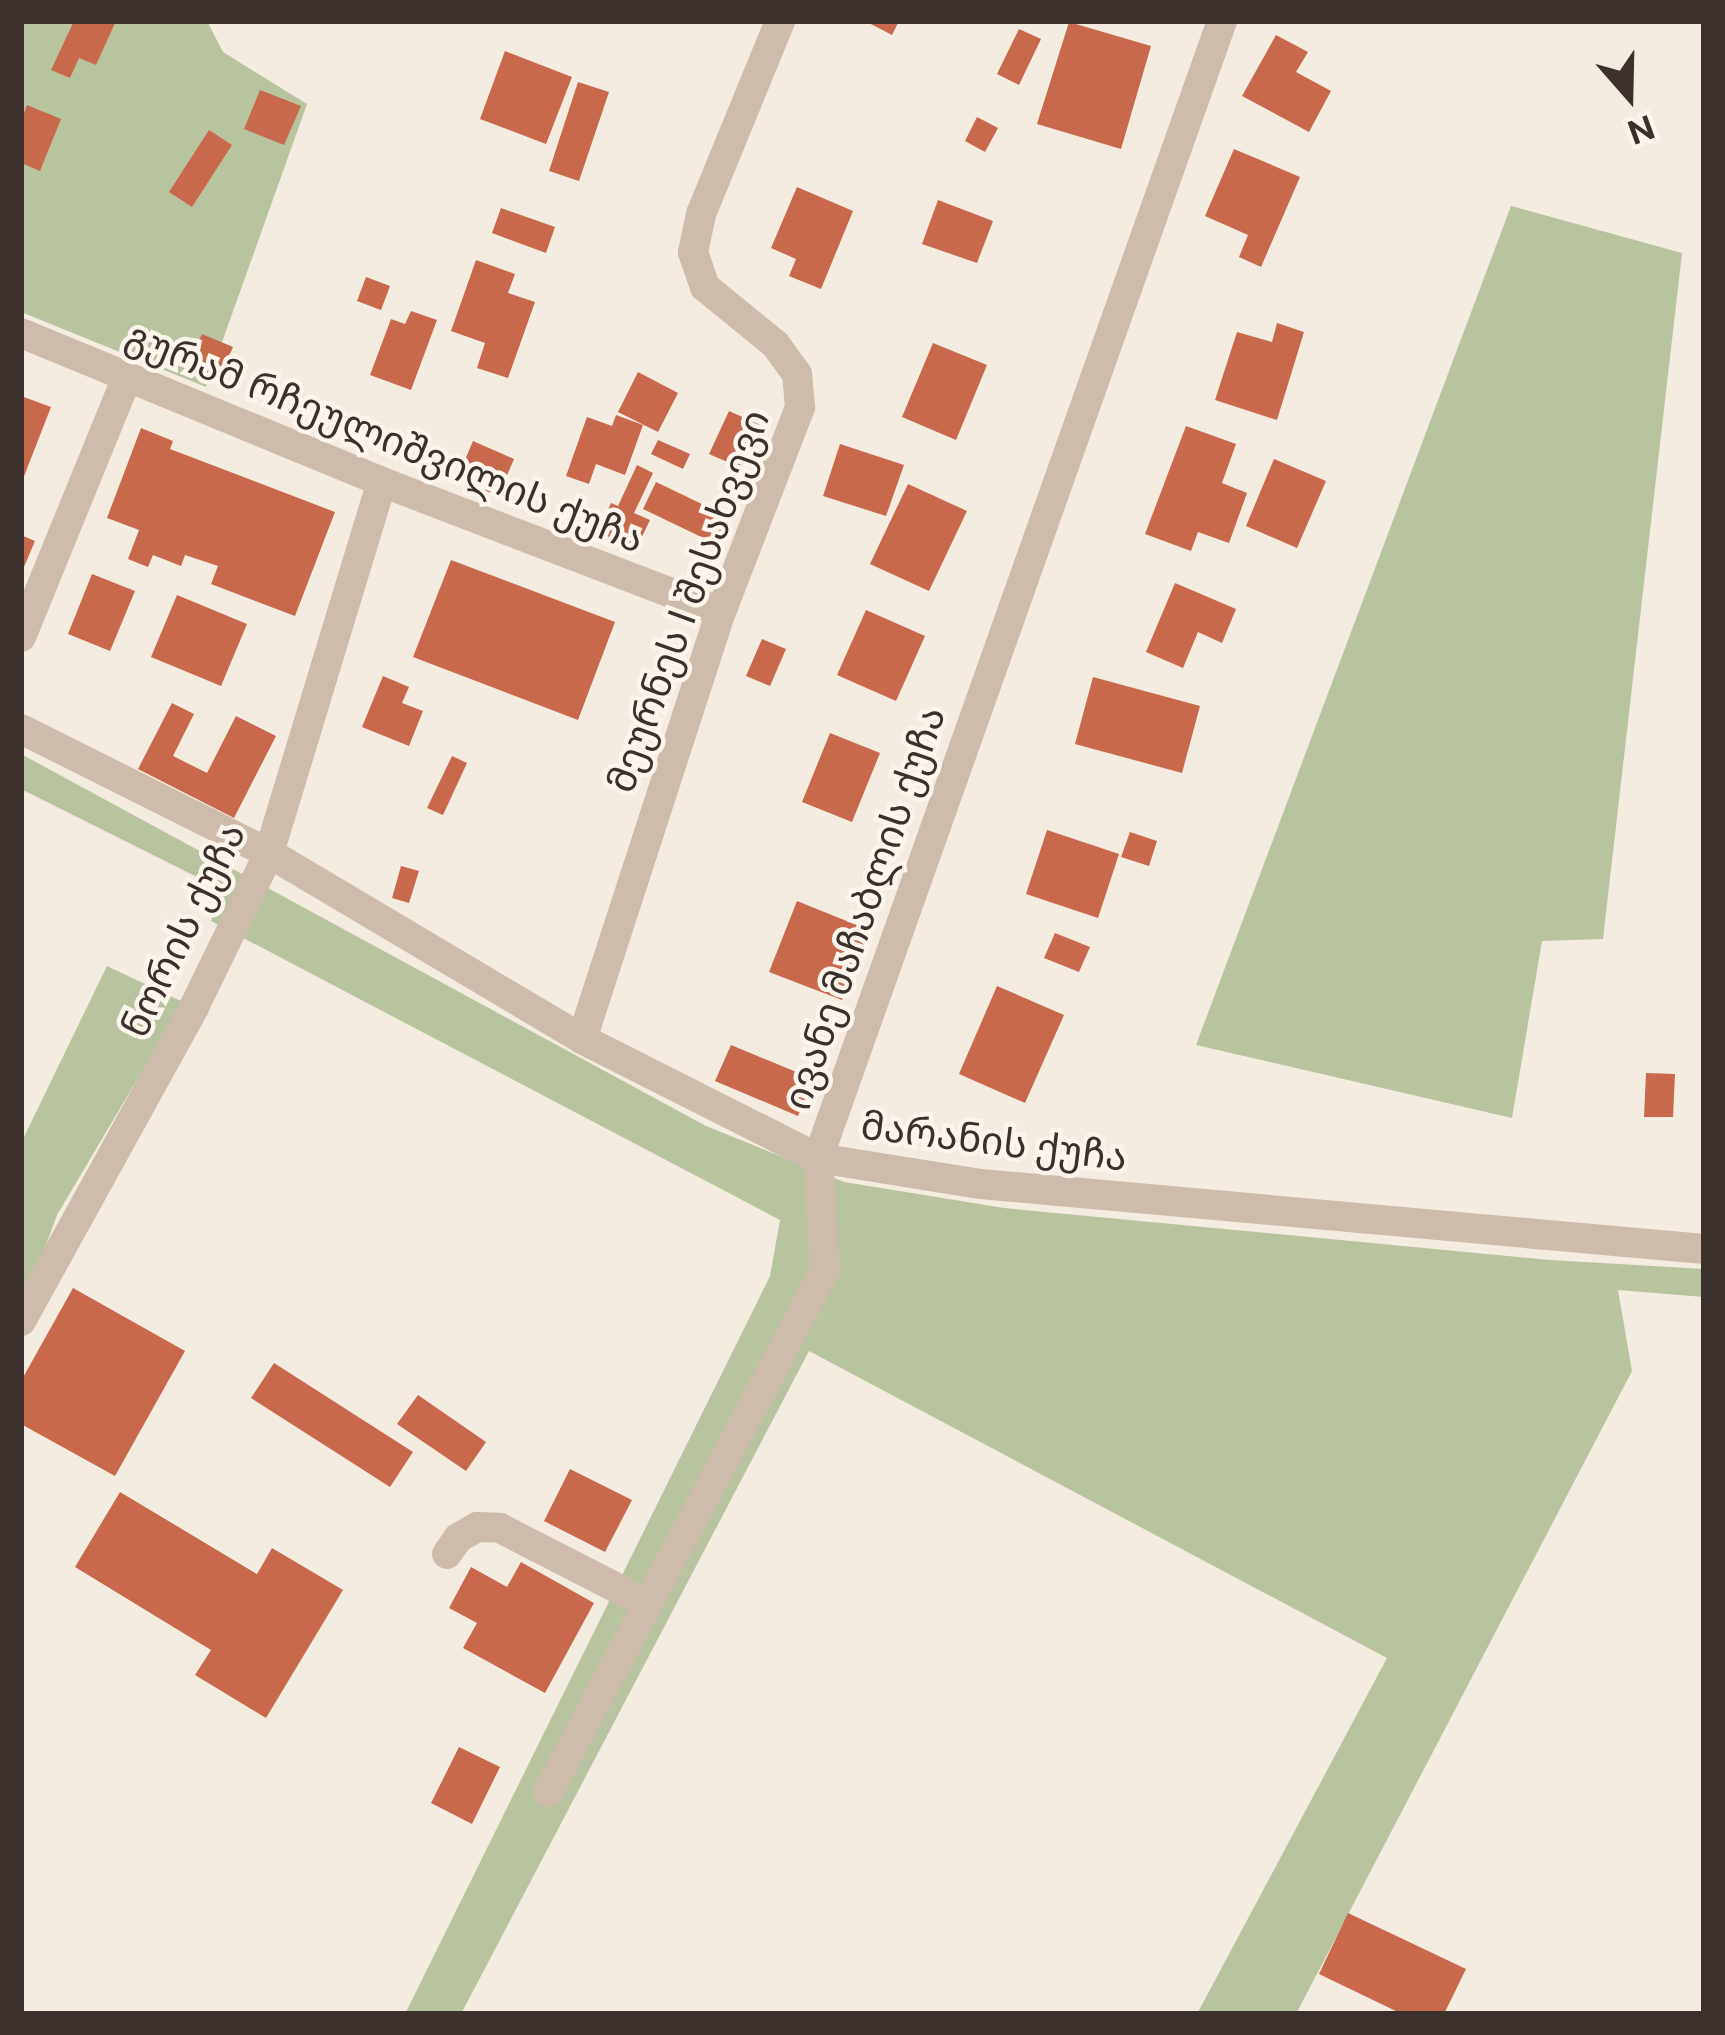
<!DOCTYPE html>
<html>
<head>
<meta charset="utf-8">
<style>
  body { margin:0 }
  #map { position:relative; width:1725px; height:2035px; overflow:hidden; background:#f4ebe1; font-family:"Public Sans","Noto Sans Georgian",sans-serif }
  div>[style] { position:absolute }
  .green>* { inset:0; background:#b8c4a0 }
  .building>* { inset:0; background:#c8694b }
  .minor>* { height:30px; margin:-15px; padding:0 15px; transform-origin:15px; border-radius:15px; background:#cdbbac }
  span { translate:-50% -50%; white-space:nowrap; text-align:center; line-height:1.15; -webkit-text-stroke:9px #fbf5ee; paint-order:stroke }
  .street-label { font-size:39px; color:#3b302b }
  .frame { position:absolute; inset:0; border:24px solid #3b302b; pointer-events:none }
  .north { position:absolute; left:1569px; top:36px; width:120px; height:120px; -webkit-text-stroke:9px #fbf5ee; paint-order:stroke; rotate:160deg; font-size:33px; font-weight:700; line-height:48px; text-align:center; color:#3b302b }
  .north::after { content:''; display:block; margin:auto; width:42px; height:54px; background:#3b302b; clip-path:polygon(50% 0,100% 100%,50% 72%,0 100%) }
</style>
</head>
<body>
<div id="map">
  <div class="green">
    <i style="clip-path:polygon(21px 21px,207px 21px,223px 52px,307px 104px,206px 387px,21px 312px)"></i>
    <i style="clip-path:polygon(1511px 206px,1682px 253px,1603px 939px,1542px 941px,1512px 1118px,1196px 1045px)"></i>
    <i style="clip-path:polygon(21px 754px,706px 1126px,844px 1182px,1004px 1208px,1550px 1260px,1704px 1269px,1704px 1297px,1618px 1290px,1632px 1371px,1296px 2014px,1197px 2014px,1387px 1658px,809px 1351px,461px 2014px,405px 2014px,770px 1276px,780px 1220px,211px 921px,221px 889px,21px 789px)"></i>
    <i style="clip-path:polygon(107px 966px,183px 1002px,57px 1215px,21px 1313px,21px 1143px)"></i>
  </div>
  <div class="building">
    <i style="clip-path:polygon(74px 21px,116px 21px,96px 65px,79px 58px,70px 78px,51px 70px)"></i>
    <i style="clip-path:polygon(865px 21px,899px 21px,892px 35px)"></i>
    <i style="clip-path:polygon(1069px 22px,1151px 46px,1121px 149px,1037px 124px)"></i>
    <i style="clip-path:polygon(1019px 29px,1041px 39px,1019px 85px,997px 74px)"></i>
    <i style="clip-path:polygon(1276px 35px,1308px 52px,1296px 72px,1331px 91px,1309px 132px,1242px 96px)"></i>
    <i style="clip-path:polygon(505px 51px,572px 77px,546px 144px,480px 119px)"></i>
    <i style="clip-path:polygon(578px 82px,609px 92px,579px 181px,549px 171px)"></i>
    <i style="clip-path:polygon(260px 90px,301px 106px,284px 145px,244px 129px)"></i>
    <i style="clip-path:polygon(27px 105px,61px 119px,40px 171px,21px 163px,21px 121px)"></i>
    <i style="clip-path:polygon(977px 117px,998px 128px,985px 152px,965px 141px)"></i>
    <i style="clip-path:polygon(209px 130px,232px 145px,192px 207px,169px 192px)"></i>
    <i style="clip-path:polygon(1234px 149px,1300px 177px,1261px 267px,1239px 257px,1248px 235px,1205px 216px)"></i>
    <i style="clip-path:polygon(797px 187px,853px 211px,821px 289px,789px 276px,796px 259px,771px 248px)"></i>
    <i style="clip-path:polygon(938px 200px,993px 221px,977px 263px,922px 244px)"></i>
    <i style="clip-path:polygon(501px 208px,555px 227px,546px 253px,492px 233px)"></i>
    <i style="clip-path:polygon(476px 260px,515px 274px,508px 293px,535px 302px,508px 378px,477px 368px,485px 343px,451px 331px)"></i>
    <i style="clip-path:polygon(366px 277px,390px 286px,381px 310px,357px 301px)"></i>
    <i style="clip-path:polygon(411px 311px,437px 320px,411px 390px,370px 375px,391px 319px,405px 324px)"></i>
    <i style="clip-path:polygon(1277px 323px,1304px 332px,1277px 420px,1215px 400px,1237px 332px,1272px 342px)"></i>
    <i style="clip-path:polygon(202px 334px,233px 347px,218px 382px,187px 369px)"></i>
    <i style="clip-path:polygon(933px 343px,987px 365px,956px 440px,902px 417px)"></i>
    <i style="clip-path:polygon(638px 372px,678px 393px,658px 432px,618px 412px)"></i>
    <i style="clip-path:polygon(21px 396px,51px 407px,21px 484px)"></i>
    <i style="clip-path:polygon(729px 411px,760px 425px,741px 468px,709px 454px)"></i>
    <i style="clip-path:polygon(616px 415px,643px 425px,625px 475px,596px 464px,589px 484px,566px 476px,587px 417px,612px 426px)"></i>
    <i style="clip-path:polygon(1186px 426px,1236px 444px,1222px 483px,1247px 493px,1229px 543px,1198px 532px,1191px 551px,1145px 534px)"></i>
    <i style="clip-path:polygon(141px 428px,173px 441px,170px 449px,335px 512px,295px 616px,211px 584px,218px 566px,185px 555px,181px 566px,153px 555px,148px 567px,128px 559px,139px 530px,107px 518px)"></i>
    <i style="clip-path:polygon(658px 440px,690px 454px,683px 469px,651px 454px)"></i>
    <i style="clip-path:polygon(473px 441px,514px 459px,498px 496px,457px 479px)"></i>
    <i style="clip-path:polygon(840px 444px,904px 465px,886px 516px,823px 496px)"></i>
    <i style="clip-path:polygon(1274px 459px,1326px 481px,1297px 548px,1246px 526px)"></i>
    <i style="clip-path:polygon(637px 465px,653px 473px,634px 513px,650px 520px,636px 549px,598px 532px,611px 503px,618px 506px)"></i>
    <i style="clip-path:polygon(656px 482px,731px 518px,718px 545px,643px 509px)"></i>
    <i style="clip-path:polygon(908px 484px,967px 511px,929px 591px,870px 564px)"></i>
    <i style="clip-path:polygon(21px 535px,35px 541px,21px 574px)"></i>
    <i style="clip-path:polygon(451px 560px,615px 622px,578px 720px,413px 657px)"></i>
    <i style="clip-path:polygon(92px 574px,135px 591px,110px 651px,68px 634px)"></i>
    <i style="clip-path:polygon(1175px 583px,1236px 609px,1222px 643px,1198px 632px,1183px 668px,1146px 652px)"></i>
    <i style="clip-path:polygon(177px 595px,247px 624px,221px 686px,151px 657px)"></i>
    <i style="clip-path:polygon(866px 610px,925px 636px,896px 701px,837px 675px)"></i>
    <i style="clip-path:polygon(762px 639px,786px 649px,770px 686px,746px 676px)"></i>
    <i style="clip-path:polygon(383px 676px,409px 687px,402px 703px,423px 711px,409px 746px,362px 727px)"></i>
    <i style="clip-path:polygon(1093px 677px,1200px 706px,1182px 773px,1075px 744px)"></i>
    <i style="clip-path:polygon(172px 703px,194px 714px,173px 756px,207px 773px,236px 716px,276px 736px,234px 818px,138px 769px)"></i>
    <i style="clip-path:polygon(830px 733px,880px 753px,852px 822px,802px 802px)"></i>
    <i style="clip-path:polygon(452px 756px,467px 763px,443px 815px,427px 808px)"></i>
    <i style="clip-path:polygon(1047px 830px,1119px 854px,1098px 918px,1026px 894px)"></i>
    <i style="clip-path:polygon(1130px 832px,1157px 841px,1149px 866px,1121px 857px)"></i>
    <i style="clip-path:polygon(401px 866px,419px 871px,409px 903px,392px 898px)"></i>
    <i style="clip-path:polygon(797px 901px,869px 930px,842px 1000px,769px 972px)"></i>
    <i style="clip-path:polygon(1055px 933px,1090px 947px,1079px 972px,1044px 958px)"></i>
    <i style="clip-path:polygon(997px 986px,1064px 1015px,1025px 1103px,959px 1074px)"></i>
    <i style="clip-path:polygon(731px 1045px,813px 1079px,798px 1116px,715px 1081px)"></i>
    <i style="clip-path:polygon(1646px 1073px,1675px 1074px,1673px 1117px,1644px 1117px)"></i>
    <i style="clip-path:polygon(73px 1288px,185px 1351px,115px 1476px,21px 1424px,21px 1381px)"></i>
    <i style="clip-path:polygon(274px 1363px,413px 1452px,390px 1487px,251px 1398px)"></i>
    <i style="clip-path:polygon(418px 1395px,486px 1442px,466px 1471px,397px 1424px)"></i>
    <i style="clip-path:polygon(570px 1469px,632px 1500px,605px 1552px,544px 1521px)"></i>
    <i style="clip-path:polygon(120px 1492px,257px 1574px,272px 1548px,343px 1590px,266px 1718px,195px 1675px,211px 1650px,75px 1567px)"></i>
    <i style="clip-path:polygon(521px 1562px,594px 1603px,545px 1693px,463px 1648px,477px 1623px,449px 1608px,471px 1567px,507px 1587px)"></i>
    <i style="clip-path:polygon(459px 1747px,500px 1767px,472px 1824px,431px 1803px)"></i>
    <i style="clip-path:polygon(1348px 1913px,1466px 1969px,1444px 2014px,1402px 2014px,1319px 1974px)"></i>
  </div>
  <div class="minor">
    <i style="left:21px;top:333px;width:391px;rotate:22.4deg"></i>
    <i style="left:382px;top:482px;width:363px;rotate:21deg"></i>
    <i style="left:21px;top:637px;width:281px;rotate:-67.8deg"></i>
    <i style="left:21px;top:729px;width:277px;rotate:26.6deg"></i>
    <i style="left:269px;top:853px;width:364px;rotate:30.7deg"></i>
    <i style="left:582px;top:1039px;width:264px;rotate:26.8deg"></i>
    <i style="left:818px;top:1158px;width:165px;rotate:9.1deg"></i>
    <i style="left:981px;top:1184px;width:726px;rotate:5.14deg"></i>
    <i style="left:582px;top:1039px;width:449px;rotate:-72deg"></i>
    <i style="left:721px;top:612px;width:220px;rotate:-68.9deg"></i>
    <i style="left:800px;top:407px;width:33px;rotate:-95deg"></i>
    <i style="left:797px;top:374px;width:37px;rotate:-126deg"></i>
    <i style="left:775px;top:344px;width:90px;rotate:-140.8deg"></i>
    <i style="left:705px;top:287px;width:37px;rotate:-109deg"></i>
    <i style="left:693px;top:252px;width:39px;rotate:-78deg"></i>
    <i style="left:701px;top:214px;width:209px;rotate:-67.7deg"></i>
    <i style="left:21px;top:1321px;width:359px;rotate:-61.1deg"></i>
    <i style="left:194px;top:1007px;width:171px;rotate:-64deg"></i>
    <i style="left:269px;top:853px;width:388px;rotate:-73.1deg"></i>
    <i style="left:447px;top:1554px;width:19px;rotate:-55deg"></i>
    <i style="left:458px;top:1538px;width:22px;rotate:-30deg"></i>
    <i style="left:477px;top:1527px;width:23px;rotate:2deg"></i>
    <i style="left:500px;top:1528px;width:166px;rotate:27.2deg"></i>
    <i style="left:548px;top:1792px;width:591px;rotate:-62.05deg"></i>
    <i style="left:825px;top:1270px;width:112px;rotate:-93.6deg"></i>
    <i style="left:818px;top:1158px;width:1207px;rotate:-70.44deg"></i>
  </div>
  <div class="street-label">
    <span style="left:385px;top:437px;rotate:22deg">გურამ რჩეულიშვილის ქუჩა</span>
    <span style="left:688px;top:601px;rotate:-70deg">მეურნეს I შესახვევი</span>
    <span style="left:864px;top:908px;rotate:-71deg">ივანე მაჩაბლის ქუჩა</span>
    <span style="left:183px;top:930px;rotate:-64deg">ნორის ქუჩა</span>
    <span style="left:994px;top:1141px;rotate:7deg">მარანის ქუჩა</span>
  </div>
  <div class="frame"></div>
  <div class="north">N</div>
</div>
</body>
</html>
